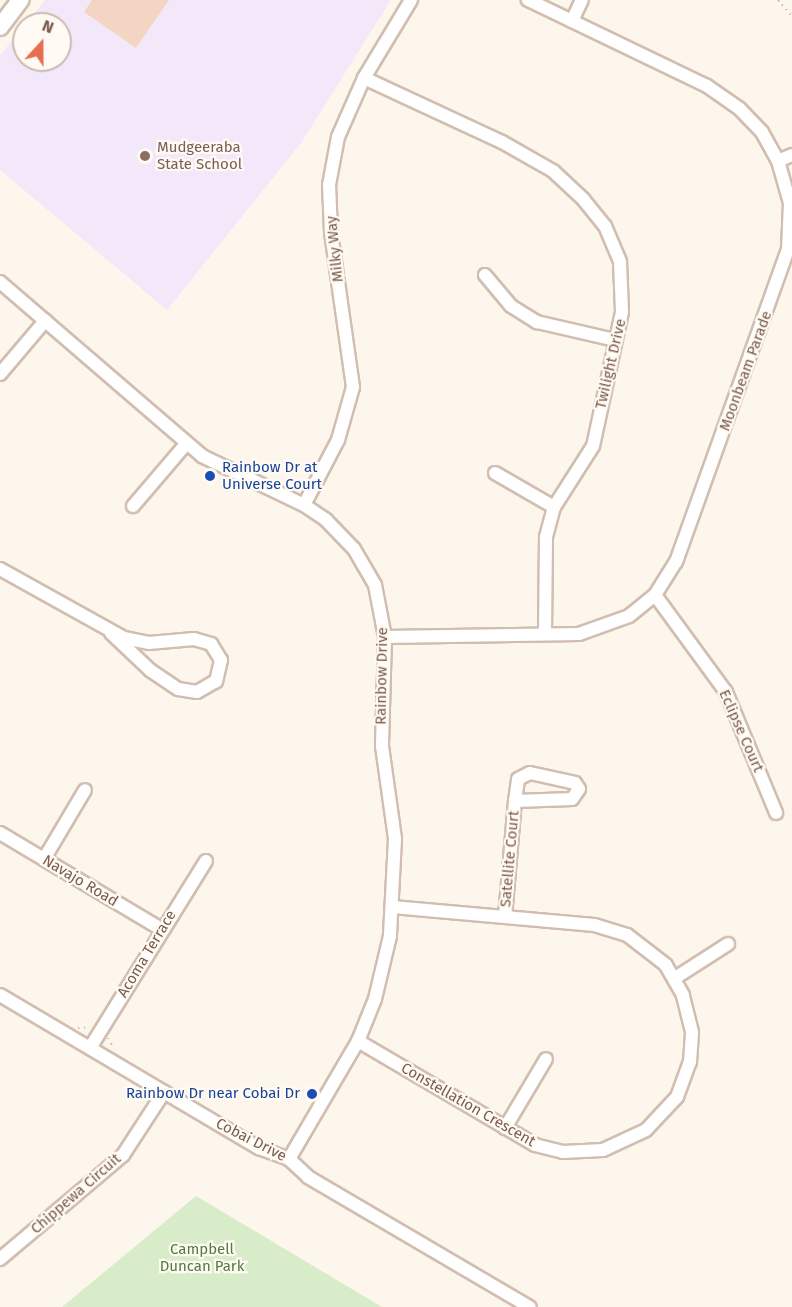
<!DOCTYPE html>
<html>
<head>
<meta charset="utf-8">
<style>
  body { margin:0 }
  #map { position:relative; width:792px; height:1307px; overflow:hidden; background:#fdf6ec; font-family:"Fira Sans",sans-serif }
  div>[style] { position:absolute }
  .education>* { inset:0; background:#f3e8fa }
  .green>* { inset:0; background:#d8ecc9 }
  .building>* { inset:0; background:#f3d5c3 }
  .path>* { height:2px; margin-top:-1px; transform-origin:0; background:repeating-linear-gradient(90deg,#d9b8a5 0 1.5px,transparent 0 6px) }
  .roads { filter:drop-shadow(2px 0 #d1beb0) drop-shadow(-2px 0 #d1beb0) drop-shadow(0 2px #d1beb0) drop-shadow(0 -2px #d1beb0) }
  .minor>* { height:12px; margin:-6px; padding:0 6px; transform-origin:6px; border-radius:6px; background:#fff }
  .tertiary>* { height:16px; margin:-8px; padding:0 8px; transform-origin:8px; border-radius:8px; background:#fff }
  .dots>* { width:16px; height:16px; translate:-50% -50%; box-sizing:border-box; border:3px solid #fffaf3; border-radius:50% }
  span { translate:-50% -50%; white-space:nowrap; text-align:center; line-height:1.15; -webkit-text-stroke:4.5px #fffaf3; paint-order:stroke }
  .education-label { font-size:15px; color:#785e54 }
  .left { translate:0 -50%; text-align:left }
  .street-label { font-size:15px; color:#7a5c4d }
  .transit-label { font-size:15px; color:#164399 }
  .right { translate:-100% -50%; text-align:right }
  .park-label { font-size:15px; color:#537a41 }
  .north { position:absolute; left:12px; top:12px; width:60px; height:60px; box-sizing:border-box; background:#fffaf3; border:2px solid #cabbb1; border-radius:50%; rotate:21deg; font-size:16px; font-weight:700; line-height:24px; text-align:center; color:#7a5c4d }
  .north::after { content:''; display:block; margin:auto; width:21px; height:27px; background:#e76f51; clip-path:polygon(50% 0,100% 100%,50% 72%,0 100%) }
</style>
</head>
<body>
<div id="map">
  <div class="education">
    <i style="clip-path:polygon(45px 0,391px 0,301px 143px,167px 310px,0 170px,0 55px,24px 27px,24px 60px,60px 60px,60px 24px,26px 24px)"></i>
  </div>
  <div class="green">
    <i style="clip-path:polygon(196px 1196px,382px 1307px,62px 1307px)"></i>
  </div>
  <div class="building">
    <i style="clip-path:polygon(92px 0,169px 0,136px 48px,84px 12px)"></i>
  </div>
  <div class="path">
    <i style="left:778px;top:0;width:21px;rotate:49deg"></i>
    <i style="left:78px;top:1028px;width:12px;rotate:-5deg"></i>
    <i style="left:108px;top:1038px;width:12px;rotate:59deg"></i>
  </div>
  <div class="roads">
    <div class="minor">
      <i style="left:572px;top:21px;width:23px;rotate:-65deg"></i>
      <i style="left:364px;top:78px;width:152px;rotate:24.9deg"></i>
      <i style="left:502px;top:142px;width:59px;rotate:29.6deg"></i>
      <i style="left:553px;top:171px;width:41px;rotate:43deg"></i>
      <i style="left:583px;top:199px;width:35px;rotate:51deg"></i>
      <i style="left:605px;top:226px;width:39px;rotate:67deg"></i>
      <i style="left:620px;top:262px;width:50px;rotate:87.7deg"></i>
      <i style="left:622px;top:312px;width:137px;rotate:102.2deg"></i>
      <i style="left:593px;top:446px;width:72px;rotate:122.6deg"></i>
      <i style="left:554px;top:507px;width:31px;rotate:105deg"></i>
      <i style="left:546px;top:537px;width:97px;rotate:90.6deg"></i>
      <i style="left:778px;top:161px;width:15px;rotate:-23deg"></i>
      <i style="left:485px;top:275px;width:40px;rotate:50deg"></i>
      <i style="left:511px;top:306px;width:31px;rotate:32deg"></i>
      <i style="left:537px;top:322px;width:80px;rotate:13deg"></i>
      <i style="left:0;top:282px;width:267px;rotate:40.7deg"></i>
      <i style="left:202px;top:456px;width:113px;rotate:25.7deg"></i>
      <i style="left:304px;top:505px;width:27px;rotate:34deg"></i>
      <i style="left:326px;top:520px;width:40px;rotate:46deg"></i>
      <i style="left:354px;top:549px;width:42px;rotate:59.7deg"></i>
      <i style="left:375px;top:585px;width:53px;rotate:79.1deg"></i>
      <i style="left:385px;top:637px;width:109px;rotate:91.6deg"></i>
      <i style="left:382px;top:746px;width:94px;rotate:82deg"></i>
      <i style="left:395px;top:839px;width:97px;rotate:93deg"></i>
      <i style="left:390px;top:936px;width:65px;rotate:103.4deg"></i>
      <i style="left:375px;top:999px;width:45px;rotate:112deg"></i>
      <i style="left:358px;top:1041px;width:137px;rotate:120.3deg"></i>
      <i style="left:0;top:374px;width:70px;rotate:-49.7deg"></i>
      <i style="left:495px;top:473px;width:68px;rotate:30deg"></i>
      <i style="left:304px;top:505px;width:73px;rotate:-62.4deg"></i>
      <i style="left:338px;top:440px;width:55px;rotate:-74.2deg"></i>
      <i style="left:353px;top:387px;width:157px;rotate:-98.1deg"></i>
      <i style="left:331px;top:232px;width:47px;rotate:-92.4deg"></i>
      <i style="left:329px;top:185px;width:49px;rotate:-79.4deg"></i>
      <i style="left:338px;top:137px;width:64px;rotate:-66.2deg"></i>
      <i style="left:364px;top:78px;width:91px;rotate:-58.9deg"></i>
      <i style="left:133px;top:506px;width:82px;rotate:-49.5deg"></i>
      <i style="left:0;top:569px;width:142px;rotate:29.1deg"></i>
      <i style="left:124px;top:638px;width:25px;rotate:11deg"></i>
      <i style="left:149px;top:643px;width:45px;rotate:-5.1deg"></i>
      <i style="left:194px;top:639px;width:18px;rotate:16deg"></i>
      <i style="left:211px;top:644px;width:19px;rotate:58deg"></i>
      <i style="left:221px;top:660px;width:22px;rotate:103deg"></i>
      <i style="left:216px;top:681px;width:22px;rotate:150deg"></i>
      <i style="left:197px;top:692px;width:19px;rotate:-171deg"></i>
      <i style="left:178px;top:689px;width:34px;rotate:-146deg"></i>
      <i style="left:150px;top:670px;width:54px;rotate:-136.5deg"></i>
      <i style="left:655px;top:595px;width:120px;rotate:53.8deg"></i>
      <i style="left:726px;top:692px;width:131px;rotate:67.5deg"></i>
      <i style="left:385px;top:637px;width:194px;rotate:-0.9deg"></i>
      <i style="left:579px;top:634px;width:53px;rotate:-19.8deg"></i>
      <i style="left:629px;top:616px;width:33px;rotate:-39deg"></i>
      <i style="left:655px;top:595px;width:39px;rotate:-58deg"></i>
      <i style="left:676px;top:562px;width:331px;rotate:-70.3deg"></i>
      <i style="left:788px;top:250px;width:47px;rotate:-87.6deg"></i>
      <i style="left:790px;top:203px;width:44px;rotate:-105.9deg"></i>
      <i style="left:778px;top:161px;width:33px;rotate:-119deg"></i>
      <i style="left:762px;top:132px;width:32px;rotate:-134deg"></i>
      <i style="left:740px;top:109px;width:40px;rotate:-145.1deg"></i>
      <i style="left:707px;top:86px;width:199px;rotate:-154.3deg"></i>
      <i style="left:0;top:833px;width:187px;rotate:30.8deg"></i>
      <i style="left:44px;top:859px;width:80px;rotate:-59.3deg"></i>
      <i style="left:505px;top:917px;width:116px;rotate:-85.1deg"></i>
      <i style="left:515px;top:801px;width:22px;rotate:-82deg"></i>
      <i style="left:518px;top:779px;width:13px;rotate:-27deg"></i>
      <i style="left:530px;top:773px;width:46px;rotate:12.5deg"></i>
      <i style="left:575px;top:783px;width:7px;rotate:56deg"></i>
      <i style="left:579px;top:789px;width:12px;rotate:125deg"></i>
      <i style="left:572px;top:799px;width:57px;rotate:178deg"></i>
      <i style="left:675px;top:978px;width:63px;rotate:-32.7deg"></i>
      <i style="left:0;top:995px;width:301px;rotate:30.6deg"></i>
      <i style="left:259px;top:1148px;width:32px;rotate:20deg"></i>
      <i style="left:289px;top:1159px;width:26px;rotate:43deg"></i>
      <i style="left:308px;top:1177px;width:257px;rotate:30.4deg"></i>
      <i style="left:358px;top:1041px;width:205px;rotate:30.4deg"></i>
      <i style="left:535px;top:1145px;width:29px;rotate:14deg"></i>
      <i style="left:563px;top:1152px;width:40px;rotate:-2.9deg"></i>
      <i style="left:603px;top:1150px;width:47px;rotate:-24.9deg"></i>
      <i style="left:646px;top:1130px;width:45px;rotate:-46.8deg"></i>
      <i style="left:677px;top:1097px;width:37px;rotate:-70deg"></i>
      <i style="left:690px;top:1062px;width:30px;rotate:-86deg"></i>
      <i style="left:692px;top:1032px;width:38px;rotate:-104deg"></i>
      <i style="left:683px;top:995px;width:34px;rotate:-120deg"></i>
      <i style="left:666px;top:965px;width:49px;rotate:-142.4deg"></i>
      <i style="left:627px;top:935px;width:34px;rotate:-163deg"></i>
      <i style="left:594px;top:925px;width:202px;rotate:-174.9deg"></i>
      <i style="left:90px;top:1048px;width:220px;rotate:-58.2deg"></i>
      <i style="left:505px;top:1128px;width:80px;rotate:-59.3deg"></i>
      <i style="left:0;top:1259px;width:161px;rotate:-40.2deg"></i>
      <i style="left:123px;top:1155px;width:75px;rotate:-56.9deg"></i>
    </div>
    <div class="tertiary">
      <i style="left:0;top:27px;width:34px;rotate:-53deg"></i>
    </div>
  </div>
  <div class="dots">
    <i style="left:145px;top:156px;background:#8d6e63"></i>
    <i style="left:210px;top:476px;background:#1a4fb4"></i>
    <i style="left:312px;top:1094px;background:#1a4fb4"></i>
  </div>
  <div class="education-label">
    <span class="left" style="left:157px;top:156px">Mudgeeraba<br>State School</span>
  </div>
  <div class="street-label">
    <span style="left:335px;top:249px;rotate:-96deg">Milky Way</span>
    <span style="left:611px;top:364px;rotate:-77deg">Twilight Drive</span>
    <span style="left:746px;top:371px;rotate:-70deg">Moonbeam Parade</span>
    <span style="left:382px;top:676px;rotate:-89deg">Rainbow Drive</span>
    <span style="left:741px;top:731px;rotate:66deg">Eclipse Court</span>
    <span style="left:510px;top:859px;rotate:-85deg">Satellite Court</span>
    <span style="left:80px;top:881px;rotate:31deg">Navajo Road</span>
    <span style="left:147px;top:954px;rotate:-59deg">Acoma Terrace</span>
    <span style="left:468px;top:1105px;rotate:30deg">Constellation Crescent</span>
    <span style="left:251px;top:1140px;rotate:27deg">Cobai Drive</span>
    <span style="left:76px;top:1194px;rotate:-41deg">Chippewa Circuit</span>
  </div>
  <div class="transit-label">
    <span class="left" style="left:222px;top:476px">Rainbow Dr at<br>Universe Court</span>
    <span class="right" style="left:300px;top:1094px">Rainbow Dr near Cobai Dr</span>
  </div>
  <div class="park-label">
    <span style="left:202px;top:1258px">Campbell<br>Duncan Park</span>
  </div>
  <div class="north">N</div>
</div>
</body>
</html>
